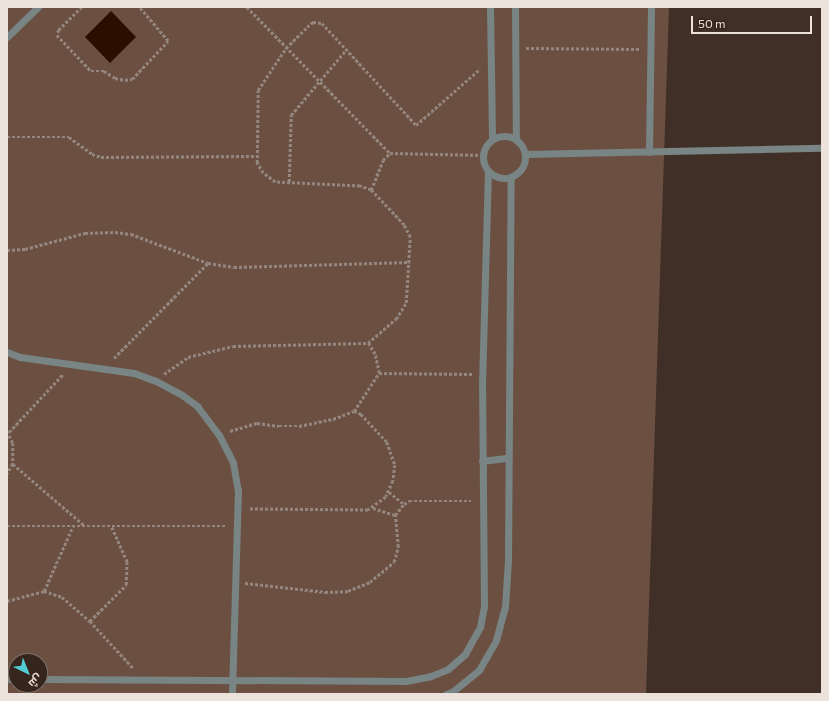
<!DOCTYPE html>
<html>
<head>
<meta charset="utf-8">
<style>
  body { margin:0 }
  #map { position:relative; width:829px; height:701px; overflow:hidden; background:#402f26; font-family:Commissioner,Cairo,sans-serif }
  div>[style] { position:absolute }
  .green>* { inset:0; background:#6b5042 }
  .water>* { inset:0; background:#2b0e00 }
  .path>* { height:2.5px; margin-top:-1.25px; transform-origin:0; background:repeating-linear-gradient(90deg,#94867e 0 3px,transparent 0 5px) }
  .service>* { height:7px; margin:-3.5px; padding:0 3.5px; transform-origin:3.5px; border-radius:3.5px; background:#798485 }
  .service>.ring { margin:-3.5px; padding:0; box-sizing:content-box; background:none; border:7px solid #798485; border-radius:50% }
  span { translate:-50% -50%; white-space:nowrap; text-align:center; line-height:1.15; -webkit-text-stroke:4px #35251c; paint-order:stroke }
  .frame { position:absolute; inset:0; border:8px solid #ece1db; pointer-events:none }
  .north { position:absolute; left:8px; top:653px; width:40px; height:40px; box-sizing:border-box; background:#35251c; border:1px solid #7e7068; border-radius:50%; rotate:137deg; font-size:11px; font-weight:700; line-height:16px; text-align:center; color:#ece1db }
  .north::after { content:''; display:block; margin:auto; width:14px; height:18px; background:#51ccd3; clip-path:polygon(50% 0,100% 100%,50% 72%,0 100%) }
  .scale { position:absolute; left:691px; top:16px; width:121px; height:18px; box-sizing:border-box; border:2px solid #ece1db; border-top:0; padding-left:5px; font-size:12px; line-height:14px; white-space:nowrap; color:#ece1db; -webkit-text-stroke:3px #35251c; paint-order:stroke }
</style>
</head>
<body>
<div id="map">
  <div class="green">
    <i style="clip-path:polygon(evenodd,7px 7px,669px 7px,646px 694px,7px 694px,7px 7px,16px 661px,40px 661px,40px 685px,16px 685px,16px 661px)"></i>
  </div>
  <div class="water">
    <i style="clip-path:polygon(111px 11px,136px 37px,110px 63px,85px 37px)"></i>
  </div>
  <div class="path">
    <i style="left:82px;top:7px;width:33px;rotate:135deg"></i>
    <i style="left:59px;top:30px;width:5px;rotate:112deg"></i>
    <i style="left:57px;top:35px;width:50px;rotate:46.6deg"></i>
    <i style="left:91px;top:71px;width:13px"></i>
    <i style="left:104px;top:71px;width:13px;rotate:32deg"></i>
    <i style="left:115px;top:78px;width:10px;rotate:11deg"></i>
    <i style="left:125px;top:80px;width:7px;rotate:-8deg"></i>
    <i style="left:132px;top:79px;width:52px;rotate:-46.5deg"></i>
    <i style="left:168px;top:41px;width:45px;rotate:-130.5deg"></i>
    <i style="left:247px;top:7px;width:204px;rotate:45.6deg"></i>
    <i style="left:526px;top:48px;width:113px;rotate:0.5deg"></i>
    <i style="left:7px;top:137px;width:62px"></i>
    <i style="left:69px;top:137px;width:29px;rotate:36deg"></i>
    <i style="left:92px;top:154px;width:9px;rotate:18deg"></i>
    <i style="left:101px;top:157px;width:155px;rotate:-0.4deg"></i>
    <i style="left:289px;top:182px;width:67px;rotate:-88.3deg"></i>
    <i style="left:291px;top:115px;width:85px;rotate:-49.8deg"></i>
    <i style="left:371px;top:190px;width:32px;rotate:-68deg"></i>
    <i style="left:383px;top:160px;width:10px;rotate:-45deg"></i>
    <i style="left:390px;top:153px;width:92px;rotate:1.2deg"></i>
    <i style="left:7px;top:250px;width:18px;rotate:-3deg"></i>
    <i style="left:25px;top:249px;width:62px;rotate:-14.9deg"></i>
    <i style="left:85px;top:233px;width:30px;rotate:-2deg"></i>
    <i style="left:115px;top:232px;width:16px;rotate:7deg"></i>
    <i style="left:131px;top:234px;width:82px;rotate:20.6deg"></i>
    <i style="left:208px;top:263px;width:26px;rotate:9deg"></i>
    <i style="left:234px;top:267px;width:176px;rotate:-1.6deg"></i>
    <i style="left:114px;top:358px;width:134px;rotate:-45.3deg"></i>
    <i style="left:379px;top:373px;width:93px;rotate:0.6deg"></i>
    <i style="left:164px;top:374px;width:29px;rotate:-35deg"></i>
    <i style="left:188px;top:357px;width:46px;rotate:-13.7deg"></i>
    <i style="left:233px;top:346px;width:135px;rotate:-1.3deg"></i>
    <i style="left:368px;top:343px;width:37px;rotate:-41deg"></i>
    <i style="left:396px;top:319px;width:19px;rotate:-58deg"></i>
    <i style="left:406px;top:303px;width:66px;rotate:-86.5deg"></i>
    <i style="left:410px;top:237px;width:13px;rotate:-117deg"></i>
    <i style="left:404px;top:225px;width:48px;rotate:-133.3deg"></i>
    <i style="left:371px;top:190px;width:12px;rotate:-160deg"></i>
    <i style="left:360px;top:186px;width:85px;rotate:-177.3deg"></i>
    <i style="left:275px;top:182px;width:15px;rotate:-143deg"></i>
    <i style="left:263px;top:173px;width:12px;rotate:-121deg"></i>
    <i style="left:257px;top:163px;width:73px;rotate:-89.2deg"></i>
    <i style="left:258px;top:90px;width:50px;rotate:-56.3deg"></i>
    <i style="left:286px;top:48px;width:30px;rotate:-45deg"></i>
    <i style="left:307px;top:27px;width:8px;rotate:-40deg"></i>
    <i style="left:313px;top:22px;width:9px;rotate:6deg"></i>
    <i style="left:322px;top:23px;width:139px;rotate:47.3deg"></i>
    <i style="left:416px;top:125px;width:85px;rotate:-41.2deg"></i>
    <i style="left:354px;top:411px;width:45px;rotate:-56.7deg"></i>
    <i style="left:379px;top:373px;width:19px;rotate:-102deg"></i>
    <i style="left:375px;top:354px;width:13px;rotate:-122deg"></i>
    <i style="left:7px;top:431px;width:13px;rotate:63deg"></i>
    <i style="left:13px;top:443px;width:21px;rotate:90deg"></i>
    <i style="left:13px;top:464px;width:12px;rotate:121deg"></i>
    <i style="left:230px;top:431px;width:28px;rotate:-17deg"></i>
    <i style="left:257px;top:423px;width:22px;rotate:8deg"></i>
    <i style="left:279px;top:426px;width:20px"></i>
    <i style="left:299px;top:426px;width:35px;rotate:-12deg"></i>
    <i style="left:333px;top:419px;width:22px;rotate:-21deg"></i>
    <i style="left:354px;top:411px;width:8px;rotate:23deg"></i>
    <i style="left:361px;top:414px;width:38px;rotate:47deg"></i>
    <i style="left:387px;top:442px;width:24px;rotate:71deg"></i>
    <i style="left:395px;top:465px;width:16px;rotate:97deg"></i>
    <i style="left:393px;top:481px;width:17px;rotate:114deg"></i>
    <i style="left:386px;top:497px;width:22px;rotate:144deg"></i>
    <i style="left:368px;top:510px;width:120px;rotate:-179.5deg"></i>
    <i style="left:9px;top:432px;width:79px;rotate:-47deg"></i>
    <i style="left:13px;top:464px;width:95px;rotate:40.7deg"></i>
    <i style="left:389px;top:492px;width:19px;rotate:39deg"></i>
    <i style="left:373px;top:508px;width:23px;rotate:18deg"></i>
    <i style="left:7px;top:526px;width:219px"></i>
    <i style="left:245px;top:583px;width:81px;rotate:6.4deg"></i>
    <i style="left:325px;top:592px;width:23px;rotate:-2deg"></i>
    <i style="left:348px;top:591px;width:24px;rotate:-22deg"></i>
    <i style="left:370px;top:582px;width:31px;rotate:-40deg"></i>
    <i style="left:394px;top:562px;width:16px;rotate:-75deg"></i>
    <i style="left:398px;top:547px;width:32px;rotate:-95deg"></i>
    <i style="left:395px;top:515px;width:14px;rotate:-51deg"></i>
    <i style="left:404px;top:504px;width:6px;rotate:-31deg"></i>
    <i style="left:409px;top:501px;width:62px"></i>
    <i style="left:44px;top:591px;width:71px;rotate:-66deg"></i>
    <i style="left:7px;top:601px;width:38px;rotate:-15deg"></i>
    <i style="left:44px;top:591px;width:19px;rotate:18deg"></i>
    <i style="left:62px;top:597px;width:37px;rotate:41deg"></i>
    <i style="left:90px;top:621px;width:64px;rotate:47.5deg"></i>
    <i style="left:90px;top:621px;width:51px;rotate:-45deg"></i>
    <i style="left:126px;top:585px;width:23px;rotate:-88deg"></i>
    <i style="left:127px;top:562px;width:39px;rotate:-114deg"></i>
  </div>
  <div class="service">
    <i style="left:490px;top:7px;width:132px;rotate:89.1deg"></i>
    <i style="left:515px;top:7px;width:132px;rotate:89.6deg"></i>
    <i style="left:7px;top:37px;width:43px;rotate:-44.1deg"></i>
    <i class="ring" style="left:483px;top:136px;width:35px;height:35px"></i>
    <i style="left:649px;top:152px;width:145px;rotate:-89.2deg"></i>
    <i style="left:525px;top:154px;width:297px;rotate:-1.2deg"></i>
    <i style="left:7px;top:352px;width:14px;rotate:21deg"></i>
    <i style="left:20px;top:357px;width:115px;rotate:8deg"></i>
    <i style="left:134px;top:373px;width:23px;rotate:20deg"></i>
    <i style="left:156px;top:381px;width:30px;rotate:28deg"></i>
    <i style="left:182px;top:395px;width:19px;rotate:36deg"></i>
    <i style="left:197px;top:406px;width:36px;rotate:53deg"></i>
    <i style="left:219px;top:435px;width:31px;rotate:63deg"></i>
    <i style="left:233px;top:463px;width:27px;rotate:80deg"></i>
    <i style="left:238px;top:490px;width:204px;rotate:91.7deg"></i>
    <i style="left:482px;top:461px;width:26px;rotate:-7deg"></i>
    <i style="left:7px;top:679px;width:9px"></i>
    <i style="left:40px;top:679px;width:366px;rotate:0.3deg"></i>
    <i style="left:406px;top:681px;width:25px;rotate:-11deg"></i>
    <i style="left:431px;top:676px;width:18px;rotate:-22deg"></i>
    <i style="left:448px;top:669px;width:23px;rotate:-41deg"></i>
    <i style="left:465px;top:654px;width:31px;rotate:-61deg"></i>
    <i style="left:480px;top:627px;width:21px;rotate:-79deg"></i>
    <i style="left:484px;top:606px;width:221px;rotate:-90.5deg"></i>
    <i style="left:482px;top:385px;width:213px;rotate:-88.4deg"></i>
    <i style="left:446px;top:694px;width:6px;rotate:-18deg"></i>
    <i style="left:452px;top:692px;width:35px;rotate:-39deg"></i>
    <i style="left:479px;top:670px;width:34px;rotate:-60deg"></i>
    <i style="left:496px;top:640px;width:34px;rotate:-75deg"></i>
    <i style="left:505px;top:607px;width:47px;rotate:-86.3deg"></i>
    <i style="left:508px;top:560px;width:383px;rotate:-89.6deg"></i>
  </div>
  <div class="frame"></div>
  <div class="north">ش</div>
  <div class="scale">50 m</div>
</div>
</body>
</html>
